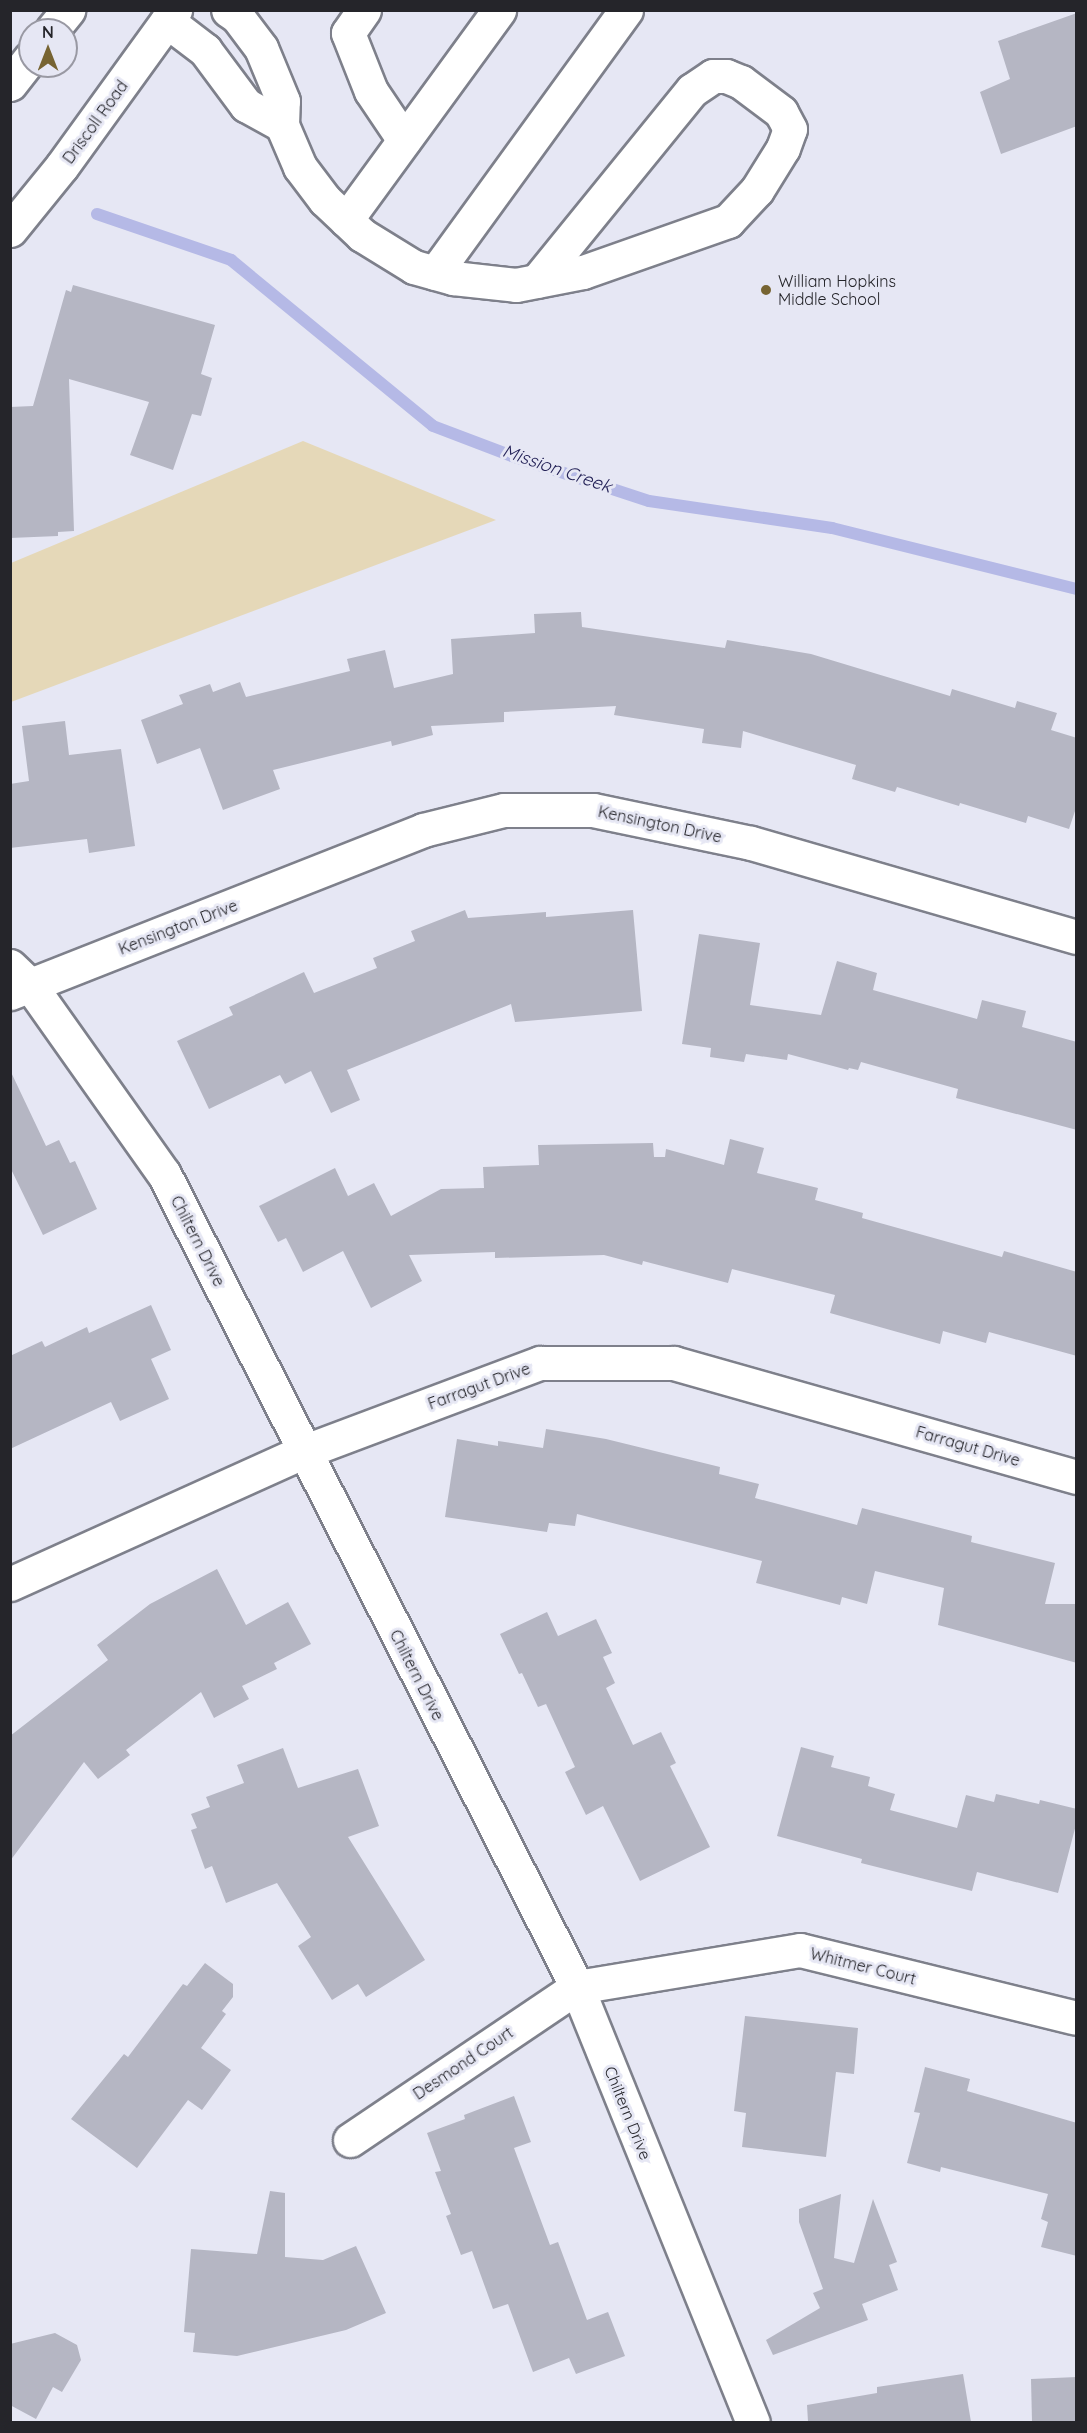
<!DOCTYPE html>
<html>
<head>
<meta charset="utf-8">
<style>
  body { margin:0 }
  #map { position:relative; width:1087px; height:2433px; overflow:hidden; background:#e6e7f4; font-family:Quicksand,sans-serif }
  div>[style] { position:absolute }
  .green>* { inset:0; background:#e5d8b8 }
  .stream>* { height:12px; margin:-6px; padding:0 6px; transform-origin:6px; border-radius:6px; background:#b5b9e6 }
  .building>* { inset:0; background:#b5b6c3 }
  .roads { filter:drop-shadow(2px 0 #7e808b) drop-shadow(-2px 0 #7e808b) drop-shadow(0 2px #7e808b) drop-shadow(0 -2px #7e808b) }
  .minor>* { height:33px; margin:-16.5px; padding:0 16.5px; transform-origin:16.5px; border-radius:16.5px; background:#fff }
  .dots>* { width:16px; height:16px; translate:-50% -50%; box-sizing:border-box; border:3px solid #e6e7f4; border-radius:50% }
  span { translate:-50% -50%; white-space:nowrap; text-align:center; line-height:1.15; -webkit-text-stroke:6px #e6e7f4; paint-order:stroke }
  .street-label { font-size:16px; color:#25252a }
  .poi-label { font-size:16px; color:#25252a }
  .left { translate:0 -50%; text-align:left }
  .water-label { font-size:18px; color:#252358; font-style:italic }
  .frame { position:absolute; inset:0; border:12px solid #25252a; pointer-events:none }
  .north { position:absolute; left:18px; top:18px; width:60px; height:60px; box-sizing:border-box; background:#e6e7f4; border:2px solid #9999a3; border-radius:50%; rotate:0deg; font-size:16px; font-weight:700; line-height:24px; text-align:center; color:#25252a }
  .north::after { content:''; display:block; margin:auto; width:21px; height:27px; background:#776432; clip-path:polygon(50% 0,100% 100%,50% 72%,0 100%) }
</style>
</head>
<body>
<div id="map">
  <div class="green">
    <i style="clip-path:polygon(303px 441px,496px 520px,11px 702px,11px 563px)"></i>
  </div>
  <div class="stream">
    <i style="left:97px;top:214px;width:142px;rotate:18.9deg"></i>
    <i style="left:231px;top:260px;width:261px;rotate:39.4deg"></i>
    <i style="left:433px;top:426px;width:85px;rotate:20.8deg"></i>
    <i style="left:512px;top:456px;width:144px;rotate:18.2deg"></i>
    <i style="left:649px;top:501px;width:185px;rotate:8.4deg"></i>
    <i style="left:832px;top:528px;width:252px;rotate:14deg"></i>
  </div>
  <div class="building">
    <i style="clip-path:polygon(1077px 13px,1077px 126px,1001px 154px,980px 92px,1010px 79px,998px 41px)"></i>
    <i style="clip-path:polygon(73px 285px,215px 325px,201px 374px,212px 378px,201px 416px,192px 414px,173px 470px,130px 455px,149px 402px,69px 379px,74px 531px,58px 532px,58px 536px,10px 538px,10px 407px,33px 406px,66px 290px,71px 292px)"></i>
    <i style="clip-path:polygon(581px 612px,582px 627px,725px 648px,727px 640px,811px 654px,950px 696px,952px 689px,1015px 708px,1017px 701px,1057px 713px,1051px 730px,1077px 738px,1077px 805px,1069px 829px,1028px 816px,1026px 823px,960px 803px,959px 806px,897px 787px,895px 792px,852px 779px,856px 765px,743px 731px,741px 748px,702px 743px,704px 729px,614px 715px,616px 706px,504px 712px,504px 722px,431px 726px,433px 735px,392px 746px,391px 741px,273px 770px,280px 789px,223px 810px,200px 748px,157px 764px,141px 720px,183px 704px,179px 695px,210px 684px,213px 692px,240px 682px,246px 697px,350px 671px,347px 659px,385px 650px,394px 688px,453px 674px,451px 639px,535px 633px,534px 614px)"></i>
    <i style="clip-path:polygon(65px 721px,69px 755px,121px 749px,135px 846px,89px 853px,87px 839px,10px 848px,10px 784px,29px 781px,22px 726px)"></i>
    <i style="clip-path:polygon(465px 910px,468px 918px,546px 912px,546px 917px,633px 910px,642px 1011px,515px 1022px,511px 1004px,347px 1070px,360px 1100px,331px 1113px,311px 1071px,285px 1084px,280px 1075px,209px 1109px,177px 1041px,233px 1015px,229px 1007px,304px 972px,314px 993px,377px 968px,373px 958px,415px 941px,411px 931px)"></i>
    <i style="clip-path:polygon(699px 934px,760px 943px,750px 1005px,821px 1015px,837px 961px,877px 973px,873px 990px,977px 1019px,982px 1000px,1026px 1011px,1022px 1027px,1077px 1042px,1077px 1130px,956px 1098px,958px 1089px,861px 1062px,858px 1070px,849px 1068px,848px 1070px,788px 1054px,787px 1060px,746px 1054px,744px 1062px,710px 1057px,711px 1048px,682px 1044px)"></i>
    <i style="clip-path:polygon(10px 1070px,46px 1146px,59px 1140px,70px 1163px,75px 1161px,97px 1209px,43px 1235px,10px 1167px)"></i>
    <i style="clip-path:polygon(730px 1139px,764px 1148px,757px 1173px,818px 1188px,815px 1200px,863px 1213px,862px 1218px,1002px 1257px,1004px 1251px,1077px 1272px,1077px 1356px,989px 1332px,986px 1343px,943px 1331px,940px 1344px,830px 1313px,835px 1295px,732px 1269px,728px 1283px,643px 1261px,642px 1265px,604px 1255px,495px 1258px,495px 1252px,409px 1255px,422px 1281px,371px 1308px,343px 1251px,303px 1272px,286px 1238px,278px 1242px,259px 1206px,335px 1168px,348px 1196px,374px 1183px,391px 1216px,441px 1189px,484px 1188px,483px 1167px,539px 1165px,538px 1145px,653px 1143px,654px 1157px,665px 1157px,666px 1149px,724px 1165px)"></i>
    <i style="clip-path:polygon(151px 1305px,171px 1350px,151px 1359px,169px 1399px,120px 1421px,111px 1402px,10px 1449px,10px 1356px,42px 1341px,45px 1347px,87px 1327px,89px 1333px)"></i>
    <i style="clip-path:polygon(546px 1429px,606px 1439px,720px 1467px,719px 1474px,759px 1484px,755px 1498px,857px 1525px,862px 1508px,972px 1536px,971px 1542px,1055px 1563px,1045px 1604px,1077px 1604px,1077px 1663px,938px 1625px,944px 1588px,875px 1571px,867px 1604px,842px 1597px,840px 1605px,756px 1583px,762px 1561px,577px 1514px,575px 1526px,549px 1523px,547px 1532px,445px 1517px,457px 1439px,498px 1446px,498px 1441px,543px 1448px)"></i>
    <i style="clip-path:polygon(217px 1569px,246px 1625px,288px 1602px,311px 1644px,274px 1663px,277px 1669px,242px 1686px,249px 1699px,214px 1718px,201px 1692px,126px 1750px,130px 1755px,98px 1779px,84px 1762px,10px 1861px,10px 1736px,108px 1660px,97px 1645px,150px 1604px)"></i>
    <i style="clip-path:polygon(547px 1612px,558px 1636px,596px 1619px,612px 1653px,603px 1657px,615px 1683px,606px 1688px,633px 1745px,661px 1732px,676px 1763px,670px 1766px,710px 1847px,640px 1881px,603px 1806px,586px 1815px,565px 1772px,575px 1767px,546px 1704px,538px 1707px,522px 1673px,519px 1674px,500px 1634px)"></i>
    <i style="clip-path:polygon(801px 1747px,834px 1756px,831px 1767px,870px 1777px,868px 1786px,895px 1794px,890px 1810px,957px 1828px,966px 1795px,994px 1802px,996px 1794px,1039px 1804px,1040px 1800px,1077px 1809px,1077px 1821px,1058px 1893px,977px 1872px,972px 1891px,861px 1863px,862px 1859px,777px 1836px)"></i>
    <i style="clip-path:polygon(283px 1748px,298px 1788px,358px 1769px,379px 1826px,348px 1837px,425px 1960px,366px 1997px,358px 1984px,332px 2000px,298px 1946px,311px 1937px,277px 1883px,226px 1903px,212px 1866px,205px 1869px,191px 1830px,197px 1828px,191px 1814px,210px 1807px,206px 1797px,244px 1783px,237px 1765px)"></i>
    <i style="clip-path:polygon(205px 1963px,233px 1984px,233px 1997px,222px 2011px,226px 2014px,201px 2048px,231px 2070px,202px 2110px,188px 2100px,137px 2168px,71px 2119px,124px 2054px,128px 2057px,183px 1984px,187px 1986px)"></i>
    <i style="clip-path:polygon(745px 2016px,858px 2028px,854px 2074px,836px 2072px,826px 2157px,742px 2147px,746px 2113px,734px 2111px)"></i>
    <i style="clip-path:polygon(925px 2067px,970px 2079px,967px 2091px,1077px 2123px,1077px 2256px,1041px 2247px,1048px 2222px,1041px 2219px,1048px 2194px,941px 2167px,940px 2172px,907px 2163px,920px 2113px,914px 2112px)"></i>
    <i style="clip-path:polygon(514px 2096px,531px 2142px,514px 2148px,550px 2245px,558px 2242px,587px 2320px,608px 2312px,625px 2356px,576px 2374px,569px 2358px,533px 2372px,508px 2304px,493px 2309px,472px 2251px,461px 2255px,446px 2216px,451px 2214px,435px 2172px,441px 2171px,427px 2133px,465px 2119px,464px 2115px)"></i>
    <i style="clip-path:polygon(270px 2191px,285px 2193px,285px 2257px,323px 2260px,356px 2246px,386px 2313px,346px 2330px,237px 2356px,193px 2352px,195px 2333px,184px 2332px,191px 2249px,257px 2254px)"></i>
    <i style="clip-path:polygon(841px 2194px,834px 2258px,854px 2263px,873px 2199px,897px 2262px,889px 2265px,898px 2290px,862px 2304px,868px 2320px,773px 2355px,766px 2340px,820px 2308px,813px 2293px,823px 2289px,799px 2222px,799px 2209px)"></i>
    <i style="clip-path:polygon(55px 2333px,77px 2345px,81px 2360px,62px 2392px,53px 2387px,36px 2419px,10px 2405px,10px 2344px)"></i>
    <i style="clip-path:polygon(963px 2374px,971px 2422px,808px 2422px,807px 2405px,877px 2393px,877px 2387px)"></i>
    <i style="clip-path:polygon(1077px 2377px,1077px 2422px,1032px 2422px,1031px 2379px)"></i>
  </div>
  <div class="roads">
    <div class="minor">
      <i style="left:364px;top:10px;width:28px;rotate:125deg"></i>
      <i style="left:348px;top:33px;width:62px;rotate:68.4deg"></i>
      <i style="left:371px;top:91px;width:59px;rotate:56deg"></i>
      <i style="left:167px;top:21px;width:48px;rotate:37.3deg"></i>
      <i style="left:205px;top:50px;width:69px;rotate:53.3deg"></i>
      <i style="left:246px;top:105px;width:41px;rotate:29.1deg"></i>
      <i style="left:282px;top:125px;width:24px;rotate:-88deg"></i>
      <i style="left:283px;top:101px;width:57px;rotate:-112.5deg"></i>
      <i style="left:261px;top:48px;width:39px;rotate:-127deg"></i>
      <i style="left:238px;top:17px;width:12px;rotate:-145deg"></i>
      <i style="left:52px;top:30px;width:26px;rotate:-51deg"></i>
      <i style="left:10px;top:84px;width:33px;rotate:-52deg"></i>
      <i style="left:282px;top:125px;width:46px;rotate:66.8deg"></i>
      <i style="left:300px;top:167px;width:41px;rotate:52.9deg"></i>
      <i style="left:325px;top:200px;width:51px;rotate:43.4deg"></i>
      <i style="left:362px;top:235px;width:61px;rotate:31.6deg"></i>
      <i style="left:414px;top:267px;width:41px;rotate:15.8deg"></i>
      <i style="left:453px;top:278px;width:63px;rotate:6.3deg"></i>
      <i style="left:516px;top:285px;width:68px;rotate:-11deg"></i>
      <i style="left:583px;top:272px;width:154px;rotate:-19.4deg"></i>
      <i style="left:728px;top:221px;width:42px;rotate:-46.9deg"></i>
      <i style="left:757px;top:190px;width:49px;rotate:-58.2deg"></i>
      <i style="left:783px;top:148px;width:20px;rotate:-70deg"></i>
      <i style="left:790px;top:129px;width:19px;rotate:-118deg"></i>
      <i style="left:781px;top:112px;width:50px;rotate:-143.1deg"></i>
      <i style="left:741px;top:82px;width:16px;rotate:-158deg"></i>
      <i style="left:726px;top:76px;width:13px;rotate:180deg"></i>
      <i style="left:713px;top:76px;width:25px;rotate:146deg"></i>
      <i style="left:692px;top:90px;width:246px;rotate:129.1deg"></i>
      <i style="left:346px;top:220px;width:260px;rotate:-53.9deg"></i>
      <i style="left:10px;top:230px;width:82px;rotate:-50.9deg"></i>
      <i style="left:62px;top:166px;width:193px;rotate:-54.1deg"></i>
      <i style="left:435px;top:273px;width:325px;rotate:-54deg"></i>
      <i style="left:10px;top:966px;width:28px;rotate:44deg"></i>
      <i style="left:30px;top:985px;width:232px;rotate:54.7deg"></i>
      <i style="left:164px;top:1174px;width:912px;rotate:63.07deg"></i>
      <i style="left:577px;top:1987px;width:469px;rotate:68deg"></i>
      <i style="left:10px;top:993px;width:444px;rotate:-21.5deg"></i>
      <i style="left:423px;top:830px;width:83px;rotate:-13.9deg"></i>
      <i style="left:504px;top:810px;width:89px"></i>
      <i style="left:593px;top:810px;width:161px;rotate:11.8deg"></i>
      <i style="left:751px;top:843px;width:338px;rotate:16.1deg"></i>
      <i style="left:10px;top:1584px;width:321px;rotate:-24.3deg"></i>
      <i style="left:303px;top:1452px;width:253px;rotate:-20.6deg"></i>
      <i style="left:540px;top:1363px;width:134px"></i>
      <i style="left:674px;top:1363px;width:418px;rotate:15.8deg"></i>
      <i style="left:350px;top:2140px;width:274px;rotate:-34deg"></i>
      <i style="left:577px;top:1987px;width:226px;rotate:-9.4deg"></i>
      <i style="left:800px;top:1950px;width:284px;rotate:13.8deg"></i>
    </div>
  </div>
  <div class="dots">
    <i style="left:766px;top:290px;background:#776432"></i>
  </div>
  <div class="street-label">
    <span style="left:95px;top:122px;rotate:-54deg">Driscoll Road</span>
    <span style="left:660px;top:824px;rotate:12deg">Kensington Drive</span>
    <span style="left:178px;top:927px;rotate:-21deg">Kensington Drive</span>
    <span style="left:198px;top:1241px;rotate:63deg">Chiltern Drive</span>
    <span style="left:479px;top:1386px;rotate:-20deg">Farragut Drive</span>
    <span style="left:968px;top:1446px;rotate:16deg">Farragut Drive</span>
    <span style="left:417px;top:1675px;rotate:63deg">Chiltern Drive</span>
    <span style="left:863px;top:1966px;rotate:14deg">Whitmer Court</span>
    <span style="left:463px;top:2063px;rotate:-34deg">Desmond Court</span>
    <span style="left:628px;top:2113px;rotate:68deg">Chiltern Drive</span>
  </div>
  <div class="poi-label">
    <span class="left" style="left:778px;top:290px">William Hopkins<br>Middle School</span>
  </div>
  <div class="water-label">
    <span style="left:557px;top:469px;rotate:19deg">Mission Creek</span>
  </div>
  <div class="frame"></div>
  <div class="north">N</div>
</div>
</body>
</html>
